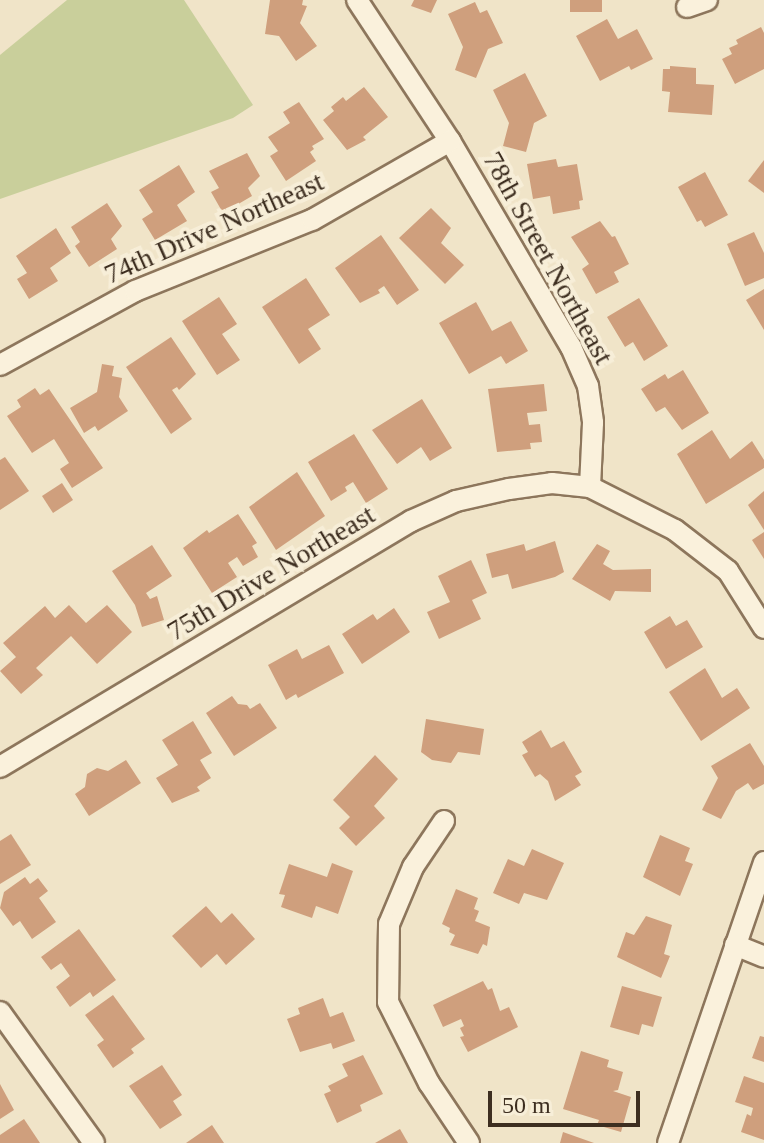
<!DOCTYPE html>
<html>
<head>
<meta charset="utf-8">
<style>
  body { margin:0 }
  #map { position:relative; width:764px; height:1143px; overflow:hidden; background:#f0e4c8; font-family:Georgia,serif }
  div>[style] { position:absolute }
  .green>* { inset:0; background:#c9cf9b }
  .building>* { inset:0; background:#cf9f7d }
  .roads { filter:drop-shadow(2px 0 #8d765c) drop-shadow(-2px 0 #8d765c) drop-shadow(0 2px #8d765c) drop-shadow(0 -2px #8d765c) }
  .street>* { height:20px; margin:-10px; padding:0 10px; transform-origin:10px; border-radius:10px; background:#faf1dc }
  span { translate:-50% -50%; white-space:nowrap; text-align:center; line-height:1.15; -webkit-text-stroke:8px #f7eed8; paint-order:stroke }
  .street-label { font-size:28px; color:#3d2e20 }
  .scale { position:absolute; left:488px; top:1091px; width:152px; height:36px; box-sizing:border-box; border:4px solid #3d2e20; border-top:0; padding-left:10px; font-size:24px; line-height:28px; white-space:nowrap; color:#3d2e20; -webkit-text-stroke:6px #f7eed8; paint-order:stroke }
</style>
</head>
<body>
<div id="map">
  <div class="green">
    <i style="clip-path:polygon(67px 0,184px 0,253px 105px,233px 118px,0 199px,0 55px)"></i>
  </div>
  <div class="building">
    <i style="clip-path:polygon(270px 0,303px 0,302px 5px,307px 6px,300px 23px,317px 46px,296px 61px,279px 36px,265px 34px)"></i>
    <i style="clip-path:polygon(414px 0,437px 0,431px 13px,411px 6px)"></i>
    <i style="clip-path:polygon(570px 0,602px 0,602px 12px,570px 12px)"></i>
    <i style="clip-path:polygon(475px 2px,480px 13px,487px 10px,503px 43px,488px 49px,476px 78px,455px 70px,463px 47px,448px 14px)"></i>
    <i style="clip-path:polygon(607px 19px,618px 39px,637px 29px,653px 59px,631px 70px,629px 66px,600px 81px,576px 36px)"></i>
    <i style="clip-path:polygon(761px 27px,764px 33px,764px 69px,735px 84px,722px 59px,732px 54px,729px 48px,738px 44px,736px 40px)"></i>
    <i style="clip-path:polygon(670px 66px,696px 68px,696px 84px,714px 85px,712px 115px,668px 112px,670px 92px,662px 91px,663px 69px,670px 69px)"></i>
    <i style="clip-path:polygon(525px 73px,547px 116px,534px 123px,526px 152px,503px 146px,509px 123px,493px 90px)"></i>
    <i style="clip-path:polygon(364px 87px,388px 117px,363px 137px,366px 140px,347px 150px,323px 120px,334px 111px,331px 107px,343px 97px,346px 101px)"></i>
    <i style="clip-path:polygon(299px 102px,324px 139px,312px 146px,314px 149px,310px 152px,316px 161px,286px 181px,270px 156px,278px 151px,268px 137px,290px 123px,283px 112px)"></i>
    <i style="clip-path:polygon(247px 153px,260px 176px,248px 188px,252px 196px,223px 213px,211px 192px,219px 188px,209px 171px)"></i>
    <i style="clip-path:polygon(556px 159px,558px 167px,577px 164px,583px 200px,579px 201px,580px 209px,553px 214px,550px 196px,533px 199px,527px 164px)"></i>
    <i style="clip-path:polygon(764px 160px,764px 193px,748px 181px)"></i>
    <i style="clip-path:polygon(179px 165px,195px 192px,177px 205px,187px 221px,155px 240px,142px 219px,153px 212px,139px 190px)"></i>
    <i style="clip-path:polygon(705px 172px,728px 215px,705px 227px,701px 220px,697px 222px,678px 187px)"></i>
    <i style="clip-path:polygon(107px 203px,122px 226px,111px 239px,117px 249px,89px 267px,75px 246px,80px 242px,71px 227px)"></i>
    <i style="clip-path:polygon(431px 208px,451px 228px,441px 243px,464px 265px,445px 284px,399px 238px)"></i>
    <i style="clip-path:polygon(600px 221px,612px 237px,615px 236px,629px 264px,614px 272px,619px 282px,596px 294px,582px 269px,589px 264px,571px 237px)"></i>
    <i style="clip-path:polygon(56px 228px,71px 253px,50px 268px,58px 281px,29px 299px,17px 279px,27px 273px,16px 256px)"></i>
    <i style="clip-path:polygon(754px 232px,764px 253px,764px 278px,745px 286px,727px 244px)"></i>
    <i style="clip-path:polygon(381px 235px,419px 290px,397px 305px,384px 286px,378px 290px,380px 293px,360px 303px,335px 268px)"></i>
    <i style="clip-path:polygon(306px 278px,330px 315px,308px 329px,321px 349px,299px 364px,262px 307px)"></i>
    <i style="clip-path:polygon(764px 289px,764px 330px,746px 300px)"></i>
    <i style="clip-path:polygon(219px 297px,237px 324px,222px 334px,240px 360px,217px 375px,182px 321px)"></i>
    <i style="clip-path:polygon(639px 298px,668px 346px,644px 361px,633px 342px,625px 347px,607px 317px)"></i>
    <i style="clip-path:polygon(476px 302px,492px 331px,511px 321px,528px 351px,506px 364px,501px 356px,469px 374px,439px 323px)"></i>
    <i style="clip-path:polygon(171px 337px,196px 374px,179px 390px,177px 387px,172px 390px,192px 419px,171px 434px,126px 367px)"></i>
    <i style="clip-path:polygon(102px 364px,114px 366px,112px 376px,122px 378px,119px 397px,128px 411px,98px 431px,95px 426px,84px 433px,70px 408px,97px 392px)"></i>
    <i style="clip-path:polygon(683px 370px,709px 413px,682px 430px,665px 407px,656px 412px,641px 389px,665px 374px,668px 379px)"></i>
    <i style="clip-path:polygon(544px 384px,547px 411px,527px 413px,529px 425px,540px 424px,542px 442px,530px 443px,531px 449px,497px 452px,488px 389px)"></i>
    <i style="clip-path:polygon(35px 388px,40px 395px,49px 389px,103px 468px,72px 488px,60px 469px,69px 463px,54px 439px,32px 453px,7px 416px,21px 407px,17px 400px)"></i>
    <i style="clip-path:polygon(422px 399px,452px 448px,430px 461px,421px 447px,397px 464px,372px 430px)"></i>
    <i style="clip-path:polygon(712px 430px,730px 459px,752px 441px,764px 460px,764px 468px,706px 504px,677px 454px)"></i>
    <i style="clip-path:polygon(354px 434px,388px 489px,366px 503px,353px 482px,345px 487px,347px 491px,331px 501px,308px 462px)"></i>
    <i style="clip-path:polygon(5px 457px,29px 491px,0 510px,0 460px)"></i>
    <i style="clip-path:polygon(297px 472px,325px 516px,276px 550px,249px 507px)"></i>
    <i style="clip-path:polygon(62px 483px,73px 500px,53px 513px,42px 496px)"></i>
    <i style="clip-path:polygon(764px 491px,764px 530px,748px 505px)"></i>
    <i style="clip-path:polygon(238px 514px,257px 543px,252px 546px,258px 557px,243px 566px,237px 557px,228px 563px,237px 577px,212px 593px,183px 548px,207px 530px,209px 533px)"></i>
    <i style="clip-path:polygon(764px 532px,764px 559px,752px 540px)"></i>
    <i style="clip-path:polygon(555px 541px,564px 572px,555px 577px,512px 589px,508px 574px,492px 578px,486px 554px,524px 544px,526px 551px)"></i>
    <i style="clip-path:polygon(597px 544px,610px 551px,603px 564px,613px 570px,651px 569px,651px 592px,615px 591px,610px 601px,572px 579px)"></i>
    <i style="clip-path:polygon(152px 545px,172px 576px,146px 593px,150px 599px,157px 596px,164px 620px,142px 627px,135px 605px,112px 571px)"></i>
    <i style="clip-path:polygon(471px 560px,487px 593px,472px 600px,481px 619px,439px 639px,427px 612px,450px 602px,438px 576px)"></i>
    <i style="clip-path:polygon(69px 605px,86px 623px,107px 605px,132px 632px,97px 664px,71px 636px,36px 668px,43px 675px,21px 694px,0 671px,16px 657px,3px 643px,45px 606px,55px 618px)"></i>
    <i style="clip-path:polygon(394px 608px,410px 632px,362px 664px,342px 634px,373px 614px,377px 620px)"></i>
    <i style="clip-path:polygon(670px 616px,676px 626px,687px 620px,703px 647px,666px 669px,644px 632px)"></i>
    <i style="clip-path:polygon(329px 645px,344px 673px,298px 698px,296px 694px,286px 700px,268px 665px,297px 649px,302px 659px)"></i>
    <i style="clip-path:polygon(705px 668px,722px 698px,737px 688px,750px 708px,701px 741px,669px 692px)"></i>
    <i style="clip-path:polygon(232px 696px,238px 704px,247px 705px,250px 709px,260px 703px,277px 728px,234px 756px,206px 713px)"></i>
    <i style="clip-path:polygon(426px 719px,484px 729px,480px 755px,458px 752px,451px 763px,432px 760px,421px 752px)"></i>
    <i style="clip-path:polygon(193px 721px,212px 753px,200px 760px,211px 778px,197px 787px,200px 791px,172px 803px,156px 778px,178px 765px,162px 740px)"></i>
    <i style="clip-path:polygon(541px 730px,551px 748px,564px 741px,582px 772px,575px 776px,581px 785px,555px 801px,548px 781px,540px 774px,535px 777px,522px 755px,528px 752px,522px 742px)"></i>
    <i style="clip-path:polygon(750px 743px,764px 766px,764px 784px,753px 790px,748px 783px,736px 791px,721px 819px,702px 810px,718px 778px,711px 766px)"></i>
    <i style="clip-path:polygon(375px 755px,398px 779px,374px 806px,385px 818px,356px 846px,339px 828px,350px 817px,333px 800px)"></i>
    <i style="clip-path:polygon(126px 760px,141px 783px,89px 816px,75px 794px,85px 787px,87px 774px,97px 768px,108px 771px)"></i>
    <i style="clip-path:polygon(11px 834px,31px 865px,0 884px,0 841px)"></i>
    <i style="clip-path:polygon(660px 835px,690px 848px,685px 861px,693px 864px,680px 896px,643px 877px)"></i>
    <i style="clip-path:polygon(532px 849px,564px 863px,547px 900px,524px 893px,519px 904px,493px 893px,508px 859px,524px 866px)"></i>
    <i style="clip-path:polygon(332px 863px,353px 871px,338px 914px,316px 906px,312px 918px,281px 907px,285px 895px,279px 894px,289px 864px,327px 877px)"></i>
    <i style="clip-path:polygon(25px 877px,30px 884px,38px 878px,48px 891px,39px 898px,56px 922px,32px 939px,20px 921px,13px 926px,0 908px,4px 892px)"></i>
    <i style="clip-path:polygon(456px 889px,478px 898px,474px 909px,479px 911px,475px 921px,490px 927px,487px 946px,483px 944px,478px 954px,450px 945px,455px 935px,449px 932px,450px 928px,442px 924px)"></i>
    <i style="clip-path:polygon(206px 906px,221px 923px,232px 913px,255px 939px,226px 965px,217px 954px,201px 968px,172px 936px)"></i>
    <i style="clip-path:polygon(646px 916px,672px 925px,664px 954px,670px 956px,661px 978px,617px 957px,626px 932px,634px 935px)"></i>
    <i style="clip-path:polygon(79px 929px,116px 980px,93px 997px,90px 992px,70px 1007px,56px 987px,70px 976px,61px 963px,51px 970px,41px 957px)"></i>
    <i style="clip-path:polygon(483px 981px,488px 990px,492px 988px,500px 1011px,509px 1007px,518px 1027px,468px 1052px,460px 1037px,464px 1036px,460px 1028px,464px 1026px,461px 1019px,443px 1027px,433px 1005px)"></i>
    <i style="clip-path:polygon(622px 986px,662px 997px,653px 1027px,642px 1024px,639px 1035px,610px 1027px)"></i>
    <i style="clip-path:polygon(113px 995px,145px 1039px,131px 1049px,134px 1053px,113px 1068px,97px 1045px,104px 1040px,85px 1015px)"></i>
    <i style="clip-path:polygon(323px 998px,330px 1017px,343px 1012px,355px 1041px,333px 1049px,331px 1043px,300px 1052px,287px 1019px,300px 1014px,298px 1008px)"></i>
    <i style="clip-path:polygon(760px 1036px,764px 1037px,764px 1062px,752px 1058px)"></i>
    <i style="clip-path:polygon(581px 1051px,609px 1060px,607px 1067px,623px 1072px,618px 1090px,613px 1091px,631px 1097px,621px 1132px,597px 1125px,599px 1120px,563px 1109px)"></i>
    <i style="clip-path:polygon(363px 1055px,383px 1094px,360px 1105px,362px 1111px,337px 1123px,324px 1094px,331px 1091px,328px 1086px,348px 1076px,342px 1064px)"></i>
    <i style="clip-path:polygon(162px 1065px,182px 1095px,173px 1101px,182px 1115px,160px 1129px,129px 1086px)"></i>
    <i style="clip-path:polygon(744px 1076px,764px 1083px,764px 1140px,741px 1132px,747px 1114px,751px 1116px,753px 1108px,735px 1102px)"></i>
    <i style="clip-path:polygon(0 1084px,14px 1110px,0 1119px)"></i>
    <i style="clip-path:polygon(24px 1119px,40px 1143px,0 1143px,0 1135px)"></i>
    <i style="clip-path:polygon(212px 1125px,224px 1143px,186px 1143px)"></i>
    <i style="clip-path:polygon(400px 1129px,408px 1143px,375px 1143px)"></i>
    <i style="clip-path:polygon(563px 1132px,594px 1143px,560px 1143px)"></i>
  </div>
  <div class="roads">
    <div class="street">
      <i style="left:357px;top:0;width:169px;rotate:56.6deg"></i>
      <i style="left:450px;top:141px;width:239px;rotate:59.6deg"></i>
      <i style="left:571px;top:347px;width:43px;rotate:66.4deg"></i>
      <i style="left:588px;top:386px;width:37px;rotate:82deg"></i>
      <i style="left:593px;top:423px;width:64px;rotate:92.7deg"></i>
      <i style="left:590px;top:487px;width:95px;rotate:26.8deg"></i>
      <i style="left:675px;top:530px;width:67px;rotate:37.7deg"></i>
      <i style="left:728px;top:571px;width:67px;rotate:57.7deg"></i>
      <i style="left:687px;top:7px;width:21px;rotate:-19deg"></i>
      <i style="left:0;top:365px;width:154px;rotate:-28.7deg"></i>
      <i style="left:135px;top:291px;width:191px;rotate:-21.9deg"></i>
      <i style="left:312px;top:220px;width:159px;rotate:-29.8deg"></i>
      <i style="left:0;top:767px;width:479px;rotate:-30.9deg"></i>
      <i style="left:411px;top:521px;width:49px;rotate:-24deg"></i>
      <i style="left:456px;top:501px;width:54px;rotate:-12.8deg"></i>
      <i style="left:509px;top:489px;width:43px;rotate:-7.9deg"></i>
      <i style="left:552px;top:483px;width:38px;rotate:6deg"></i>
      <i style="left:444px;top:821px;width:55px;rotate:124deg"></i>
      <i style="left:413px;top:867px;width:62px;rotate:112.8deg"></i>
      <i style="left:389px;top:924px;width:78px;rotate:90.7deg"></i>
      <i style="left:388px;top:1002px;width:91px;rotate:63.2deg"></i>
      <i style="left:429px;top:1083px;width:72px;rotate:56.3deg"></i>
      <i style="left:735px;top:945px;width:31px;rotate:22deg"></i>
      <i style="left:0;top:1012px;width:161px;rotate:54.3deg"></i>
      <i style="left:668px;top:1143px;width:297px;rotate:-71.1deg"></i>
    </div>
  </div>
  <div class="street-label">
    <span style="left:214px;top:228px;rotate:-24deg">74th Drive Northeast</span>
    <span style="left:548px;top:258px;rotate:61deg">78th Street Northeast</span>
    <span style="left:271px;top:573px;rotate:-31deg">75th Drive Northeast</span>
  </div>
  <div class="scale">50 m</div>
</div>
</body>
</html>
